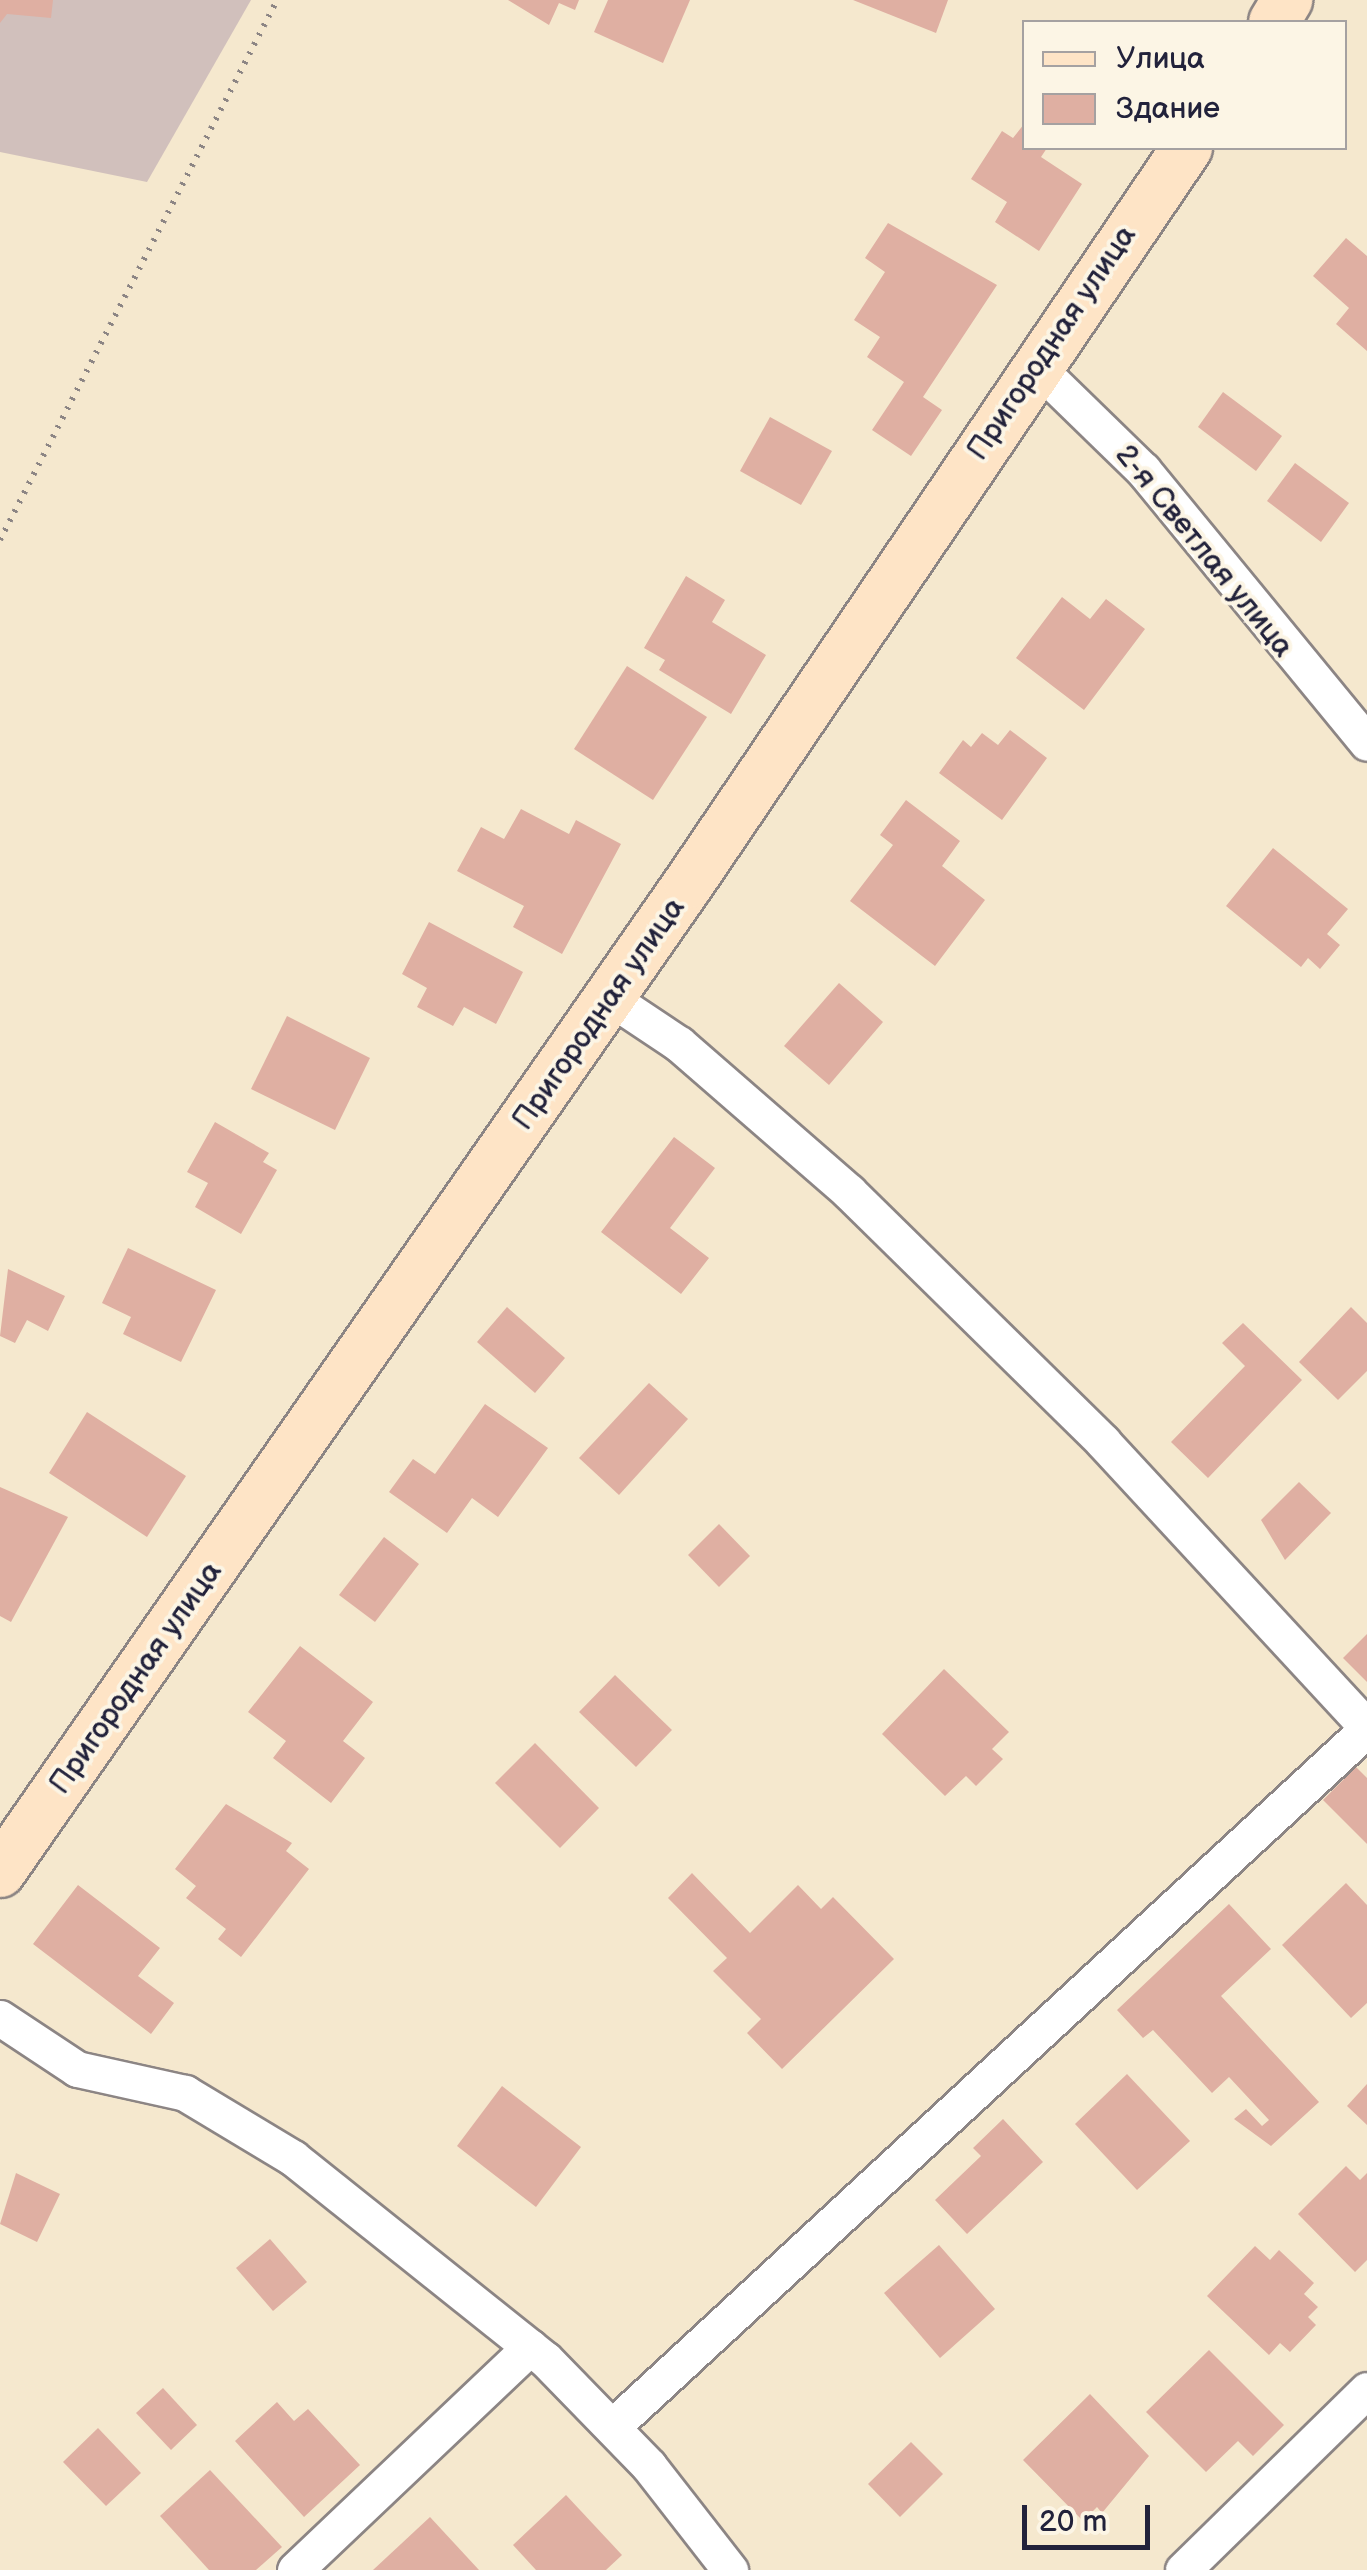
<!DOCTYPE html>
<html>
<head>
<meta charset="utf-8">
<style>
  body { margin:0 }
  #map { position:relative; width:1367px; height:2570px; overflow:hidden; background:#f5e8ce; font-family:"Balsamiq Sans",sans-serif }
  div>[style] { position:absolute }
  .industrial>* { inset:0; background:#d1c0bc }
  .building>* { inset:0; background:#dfafa2 }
  .path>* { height:6px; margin-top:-3px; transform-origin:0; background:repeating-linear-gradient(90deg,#8c8584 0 2.5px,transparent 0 10.5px) }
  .roads { filter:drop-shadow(2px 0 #8c8584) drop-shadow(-2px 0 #8c8584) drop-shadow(0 2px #8c8584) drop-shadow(0 -2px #8c8584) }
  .street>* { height:35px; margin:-17.5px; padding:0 17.5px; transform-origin:17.5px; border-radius:17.5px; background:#fff }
  .secondary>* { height:50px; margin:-25px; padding:0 25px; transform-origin:25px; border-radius:25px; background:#fee4c6 }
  span { translate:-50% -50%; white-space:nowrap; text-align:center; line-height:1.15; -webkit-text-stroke:8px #fcf5e5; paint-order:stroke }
  .street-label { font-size:30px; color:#22223b }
  .legend { position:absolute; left:1022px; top:20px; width:325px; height:130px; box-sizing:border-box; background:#fcf5e5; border:2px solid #a5a1a1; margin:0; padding:12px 18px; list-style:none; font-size:30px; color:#22223b }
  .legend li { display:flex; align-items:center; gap:20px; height:50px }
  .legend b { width:50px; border:2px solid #a5a1a1 }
  .scale { position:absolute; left:1022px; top:2505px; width:128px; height:45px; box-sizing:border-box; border:5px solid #22223b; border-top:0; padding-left:12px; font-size:30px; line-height:35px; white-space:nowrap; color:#22223b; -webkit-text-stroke:8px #fcf5e5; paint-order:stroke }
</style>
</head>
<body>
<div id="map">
  <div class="industrial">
    <i style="clip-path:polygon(0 0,251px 0,147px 182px,0 152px)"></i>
  </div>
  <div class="building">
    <i style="clip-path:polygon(0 0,53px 0,51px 18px,7px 14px,0 23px)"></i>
    <i style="clip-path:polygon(508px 0,579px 0,575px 10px,559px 3px,549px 25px)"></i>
    <i style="clip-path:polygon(608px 0,690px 0,663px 63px,594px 32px)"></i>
    <i style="clip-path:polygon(853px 0,948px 0,936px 33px)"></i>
    <i style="clip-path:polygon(1024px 124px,1024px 148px,1047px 148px,1041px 157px,1082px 184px,1039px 251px,995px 222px,1007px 202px,971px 179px,1002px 131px,1013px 138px)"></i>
    <i style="clip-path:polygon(888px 223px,997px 285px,923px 397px,942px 410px,911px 456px,872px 430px,904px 382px,867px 357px,880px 337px,854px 320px,885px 272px,865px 258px)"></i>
    <i style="clip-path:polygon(1346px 238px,1367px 256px,1367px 351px,1336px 324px,1349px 308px,1313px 276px)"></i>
    <i style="clip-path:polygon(1223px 392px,1282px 436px,1256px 471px,1198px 427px)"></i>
    <i style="clip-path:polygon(770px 417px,832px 451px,801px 505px,740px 471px)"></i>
    <i style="clip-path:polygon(1295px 463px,1349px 503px,1321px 542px,1267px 501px)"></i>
    <i style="clip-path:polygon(686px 576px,725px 600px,712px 622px,766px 655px,731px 714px,659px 670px,665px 660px,644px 648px)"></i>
    <i style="clip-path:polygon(1062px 597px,1090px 619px,1106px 599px,1145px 629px,1084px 710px,1016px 658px)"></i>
    <i style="clip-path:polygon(627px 666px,707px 717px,653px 800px,574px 749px)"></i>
    <i style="clip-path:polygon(1010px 730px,1047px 758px,1002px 820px,939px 773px,963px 740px,971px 747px,982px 733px,998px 745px)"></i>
    <i style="clip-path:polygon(906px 800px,960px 841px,942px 866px,985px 900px,935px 966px,850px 901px,893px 845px,880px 835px)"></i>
    <i style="clip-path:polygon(521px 809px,569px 834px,576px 820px,621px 844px,562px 954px,513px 927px,524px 906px,457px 871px,481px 827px,504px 839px)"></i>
    <i style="clip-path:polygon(1273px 848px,1348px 909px,1327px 934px,1340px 945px,1320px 969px,1308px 958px,1301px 967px,1226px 906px)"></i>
    <i style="clip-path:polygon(429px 922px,523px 972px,496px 1024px,464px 1007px,453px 1026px,417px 1007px,427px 988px,402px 974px)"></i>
    <i style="clip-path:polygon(839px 983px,883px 1022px,829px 1085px,784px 1046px)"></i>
    <i style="clip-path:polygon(287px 1016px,370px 1058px,335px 1130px,251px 1089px)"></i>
    <i style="clip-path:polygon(215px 1122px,269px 1153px,263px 1162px,277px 1170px,241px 1234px,195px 1207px,208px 1183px,187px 1172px)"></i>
    <i style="clip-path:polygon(674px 1137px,715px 1168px,670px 1228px,709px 1258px,681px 1294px,601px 1232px)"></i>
    <i style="clip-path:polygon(128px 1248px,216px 1290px,181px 1362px,123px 1334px,131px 1317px,102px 1303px)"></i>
    <i style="clip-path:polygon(8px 1269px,65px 1296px,48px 1331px,27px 1320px,15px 1343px,0 1336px)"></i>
    <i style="clip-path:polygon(507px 1307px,565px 1358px,535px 1393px,477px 1342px)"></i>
    <i style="clip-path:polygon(1351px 1307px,1367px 1323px,1367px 1371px,1338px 1400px,1299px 1362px)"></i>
    <i style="clip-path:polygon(1243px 1323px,1302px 1380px,1208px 1478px,1171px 1442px,1245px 1366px,1222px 1343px)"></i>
    <i style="clip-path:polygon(649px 1383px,688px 1419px,619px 1495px,579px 1458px)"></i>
    <i style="clip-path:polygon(485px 1404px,548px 1448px,498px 1517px,472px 1498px,447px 1533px,389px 1492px,413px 1459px,435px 1474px)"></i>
    <i style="clip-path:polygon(87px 1412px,186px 1476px,147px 1537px,49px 1473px)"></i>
    <i style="clip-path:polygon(1299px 1482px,1331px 1513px,1285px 1560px,1261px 1520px)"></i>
    <i style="clip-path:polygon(0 1487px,68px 1517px,11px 1622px,0 1616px)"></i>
    <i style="clip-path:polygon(719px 1524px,750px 1556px,719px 1587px,688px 1555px)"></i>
    <i style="clip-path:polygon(384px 1537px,419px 1564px,375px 1622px,339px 1595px)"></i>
    <i style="clip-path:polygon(1367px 1634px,1367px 1682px,1343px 1658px)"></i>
    <i style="clip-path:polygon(300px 1646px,373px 1702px,343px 1741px,365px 1758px,331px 1803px,273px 1758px,286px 1741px,248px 1712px)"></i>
    <i style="clip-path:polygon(944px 1669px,1009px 1732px,992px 1749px,1003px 1759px,976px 1786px,966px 1776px,945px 1796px,882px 1734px)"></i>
    <i style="clip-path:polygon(615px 1675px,672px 1730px,636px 1767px,579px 1712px)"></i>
    <i style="clip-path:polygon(535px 1743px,599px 1808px,560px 1848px,495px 1783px)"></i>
    <i style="clip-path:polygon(1356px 1767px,1367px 1778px,1367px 1844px,1323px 1800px)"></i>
    <i style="clip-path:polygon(226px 1804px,292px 1843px,286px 1851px,309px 1869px,241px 1957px,218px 1939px,226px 1929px,186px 1898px,196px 1886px,175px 1869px)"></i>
    <i style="clip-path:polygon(692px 1873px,750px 1933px,798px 1885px,821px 1909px,833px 1897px,894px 1959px,782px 2069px,747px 2033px,761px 2019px,713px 1971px,727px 1958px,668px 1898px)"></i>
    <i style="clip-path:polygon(1346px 1883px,1367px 1905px,1367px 2003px,1351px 2018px,1282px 1945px)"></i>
    <i style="clip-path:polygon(78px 1885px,160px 1948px,138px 1976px,174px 2003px,151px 2034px,33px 1944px)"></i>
    <i style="clip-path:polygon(1229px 1904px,1271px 1949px,1221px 1996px,1319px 2102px,1271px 2146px,1234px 2119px,1246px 2109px,1262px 2126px,1269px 2120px,1229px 2077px,1212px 2093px,1153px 2030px,1143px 2038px,1117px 2010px)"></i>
    <i style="clip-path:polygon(1127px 2074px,1190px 2141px,1137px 2190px,1075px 2124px)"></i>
    <i style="clip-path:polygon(1367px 2084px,1367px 2125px,1347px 2106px)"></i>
    <i style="clip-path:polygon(502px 2086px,581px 2147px,536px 2207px,457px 2146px)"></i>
    <i style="clip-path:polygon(1003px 2119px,1043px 2162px,967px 2234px,935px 2200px,981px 2156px,973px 2148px)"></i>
    <i style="clip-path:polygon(1346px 2166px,1360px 2180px,1367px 2173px,1367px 2260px,1355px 2272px,1298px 2214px)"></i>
    <i style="clip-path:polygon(16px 2173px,60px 2194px,37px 2242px,0 2224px)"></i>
    <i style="clip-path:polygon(270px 2239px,307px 2282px,273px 2311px,236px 2268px)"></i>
    <i style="clip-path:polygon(939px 2245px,995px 2309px,940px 2358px,884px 2293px)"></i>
    <i style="clip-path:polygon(1255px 2246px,1270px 2260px,1279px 2250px,1314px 2283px,1304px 2294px,1318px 2307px,1308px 2317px,1316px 2325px,1290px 2352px,1280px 2343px,1269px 2355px,1207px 2296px)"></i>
    <i style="clip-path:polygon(1209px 2350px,1284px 2425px,1253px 2456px,1238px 2441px,1206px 2472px,1146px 2412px)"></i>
    <i style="clip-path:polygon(163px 2388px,197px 2425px,171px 2450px,136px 2413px)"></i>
    <i style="clip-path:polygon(1090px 2394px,1149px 2456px,1102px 2513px,1097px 2507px,1083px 2521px,1023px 2460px)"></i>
    <i style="clip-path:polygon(277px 2402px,294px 2421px,308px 2409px,360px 2465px,304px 2517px,235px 2441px)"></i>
    <i style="clip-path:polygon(98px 2428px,141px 2473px,106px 2506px,63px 2462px)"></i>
    <i style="clip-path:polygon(911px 2442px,943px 2474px,900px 2517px,868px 2484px)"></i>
    <i style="clip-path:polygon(210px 2470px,282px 2547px,256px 2570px,209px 2570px,160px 2516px)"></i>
    <i style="clip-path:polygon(566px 2495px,622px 2555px,606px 2570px,536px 2570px,513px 2545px)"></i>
    <i style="clip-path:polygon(430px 2517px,479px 2570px,373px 2570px)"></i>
  </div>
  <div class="path">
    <i style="left:0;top:540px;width:607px;rotate:-62.84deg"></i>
  </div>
  <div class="roads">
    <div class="street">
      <i style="left:1035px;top:365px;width:151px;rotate:44.2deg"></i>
      <i style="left:1143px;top:470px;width:353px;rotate:50.6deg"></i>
      <i style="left:610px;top:998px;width:83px;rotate:33.7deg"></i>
      <i style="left:679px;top:1044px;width:225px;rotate:41deg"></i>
      <i style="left:849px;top:1192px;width:356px;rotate:44.5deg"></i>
      <i style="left:1103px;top:1442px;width:388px;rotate:47.2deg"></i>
      <i style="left:0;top:2018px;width:92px;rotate:33.5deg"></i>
      <i style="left:77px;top:2069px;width:111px;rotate:12.5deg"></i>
      <i style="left:185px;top:2093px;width:126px;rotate:31deg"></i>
      <i style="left:293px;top:2158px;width:322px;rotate:38.6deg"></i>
      <i style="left:545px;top:2359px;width:149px;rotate:45.8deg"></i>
      <i style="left:649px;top:2466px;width:132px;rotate:52.1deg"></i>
      <i style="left:612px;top:2427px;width:1028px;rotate:-42.75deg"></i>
      <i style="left:295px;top:2570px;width:324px;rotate:-43.5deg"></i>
      <i style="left:1183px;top:2570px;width:257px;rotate:-44.4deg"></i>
    </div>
    <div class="secondary">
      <i style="left:1274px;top:22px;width:26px;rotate:-59deg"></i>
      <i style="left:0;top:1872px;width:1205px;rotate:-55.14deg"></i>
      <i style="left:689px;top:883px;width:888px;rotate:-55.88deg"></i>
    </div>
  </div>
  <div class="street-label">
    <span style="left:1052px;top:343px;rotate:-56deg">Пригородная улица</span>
    <span style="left:1204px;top:551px;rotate:51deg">2-я Светлая улица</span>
    <span style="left:599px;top:1014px;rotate:-55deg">Пригородная улица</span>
    <span style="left:136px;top:1678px;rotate:-55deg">Пригородная улица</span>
  </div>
  <ul class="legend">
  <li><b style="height:12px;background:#fee4c6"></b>Улица</li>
  <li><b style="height:28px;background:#dfafa2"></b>Здание</li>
  </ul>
  <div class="scale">20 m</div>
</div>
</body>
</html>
